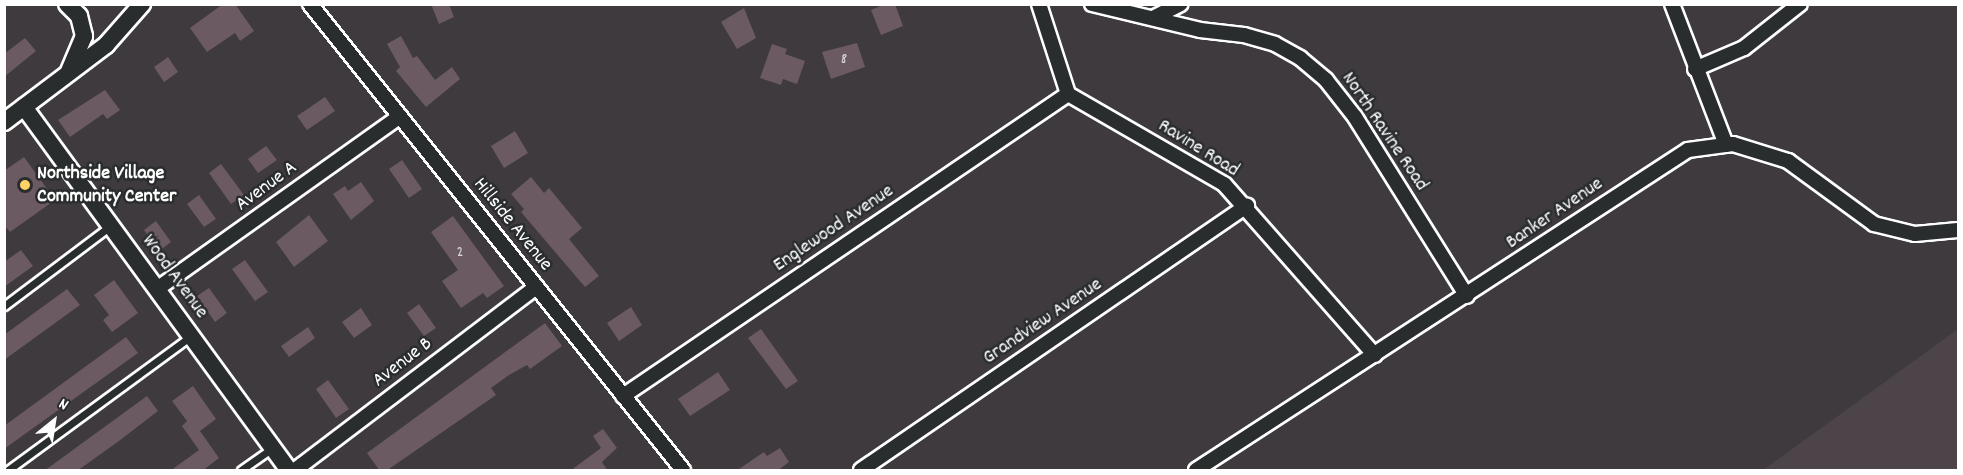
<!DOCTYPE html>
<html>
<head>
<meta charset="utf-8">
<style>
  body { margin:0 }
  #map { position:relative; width:1963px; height:475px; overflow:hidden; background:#3e3a3e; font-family:Dekko,sans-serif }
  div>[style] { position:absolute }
  .built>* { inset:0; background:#4c4449 }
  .building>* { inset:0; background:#6b5a62 }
  .roads { filter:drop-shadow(2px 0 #fff) drop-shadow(-2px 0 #fff) drop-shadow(0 2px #fff) drop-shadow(0 -2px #fff) }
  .service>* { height:7px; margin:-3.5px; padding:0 3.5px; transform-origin:3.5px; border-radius:3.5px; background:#2a2d2e }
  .minor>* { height:14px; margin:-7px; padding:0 7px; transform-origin:7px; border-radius:7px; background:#2a2d2e }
  .tertiary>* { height:16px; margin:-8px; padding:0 8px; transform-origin:8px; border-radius:8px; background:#2a2d2e }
  .dots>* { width:16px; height:16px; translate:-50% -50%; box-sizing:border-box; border:3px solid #2a2d2e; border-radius:50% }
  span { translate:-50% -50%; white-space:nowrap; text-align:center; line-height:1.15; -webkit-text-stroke:5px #2a2d2e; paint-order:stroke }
  .number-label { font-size:16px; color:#dad6d8 }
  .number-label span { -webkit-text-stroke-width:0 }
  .street-label { font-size:20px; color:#fff }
  .poi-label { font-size:20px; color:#fff; font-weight:700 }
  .left { translate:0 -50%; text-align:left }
  .frame { position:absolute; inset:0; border:6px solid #fff; pointer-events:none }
  .north { position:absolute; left:24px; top:391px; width:60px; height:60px; -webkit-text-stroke:4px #2a2d2e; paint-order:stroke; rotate:30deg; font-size:16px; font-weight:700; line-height:24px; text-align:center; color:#fff }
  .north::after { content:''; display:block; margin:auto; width:21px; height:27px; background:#fff; clip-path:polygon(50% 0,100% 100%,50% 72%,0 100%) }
</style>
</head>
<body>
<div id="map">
  <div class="built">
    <i style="clip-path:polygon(1958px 329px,1958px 470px,1763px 470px)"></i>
  </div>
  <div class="building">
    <i style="clip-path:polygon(223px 4px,235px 4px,254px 31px,240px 41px,235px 33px,207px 52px,190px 28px)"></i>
    <i style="clip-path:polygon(431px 4px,449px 4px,454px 17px,439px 24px)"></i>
    <i style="clip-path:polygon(885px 4px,895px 4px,903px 26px,881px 35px,871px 10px)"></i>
    <i style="clip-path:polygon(744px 8px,756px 38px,737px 49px,721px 22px)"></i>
    <i style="clip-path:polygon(401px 36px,413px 58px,417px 56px,435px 80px,452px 67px,460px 79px,426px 107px,396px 71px,400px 67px,387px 44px)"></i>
    <i style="clip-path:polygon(25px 38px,36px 51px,4px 77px,4px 54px)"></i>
    <i style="clip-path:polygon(857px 43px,865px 67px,831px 79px,822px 52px)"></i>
    <i style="clip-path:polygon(772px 44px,787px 49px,785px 54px,805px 61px,797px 84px,783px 79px,781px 85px,760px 78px)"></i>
    <i style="clip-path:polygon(168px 57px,178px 72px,164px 82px,154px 67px)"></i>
    <i style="clip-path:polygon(105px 90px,120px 110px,107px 119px,103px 114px,70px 137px,58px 120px)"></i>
    <i style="clip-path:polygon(325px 97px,335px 111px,307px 130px,297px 116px)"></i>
    <i style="clip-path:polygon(515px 131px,528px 153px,504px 168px,491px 146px)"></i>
    <i style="clip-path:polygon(266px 146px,277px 160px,258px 173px,248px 159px)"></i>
    <i style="clip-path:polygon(24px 157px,55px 200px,10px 232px,4px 225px,4px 171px)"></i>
    <i style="clip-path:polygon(402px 160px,422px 189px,409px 198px,389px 169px)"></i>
    <i style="clip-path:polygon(221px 164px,244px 195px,231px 204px,209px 173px)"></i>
    <i style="clip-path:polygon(531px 177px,544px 193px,549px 188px,582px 228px,569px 239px,599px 276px,585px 287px,521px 212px,524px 209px,511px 194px)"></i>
    <i style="clip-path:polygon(361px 182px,374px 201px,351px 220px,333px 194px,345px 186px,348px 191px)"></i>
    <i style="clip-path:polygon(199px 195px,216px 219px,204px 227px,187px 204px)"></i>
    <i style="clip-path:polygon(309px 215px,328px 241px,294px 267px,276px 242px)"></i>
    <i style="clip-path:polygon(453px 216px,504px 286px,487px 298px,483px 293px,461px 308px,442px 281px,458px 270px,431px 232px)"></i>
    <i style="clip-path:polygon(156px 221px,171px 242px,159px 251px,144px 230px)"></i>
    <i style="clip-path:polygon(21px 250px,33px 266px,4px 287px,4px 262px)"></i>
    <i style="clip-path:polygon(245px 260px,268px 292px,255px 301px,232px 269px)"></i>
    <i style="clip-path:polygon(114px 280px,138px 313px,112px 332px,103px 320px,109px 315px,94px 295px)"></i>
    <i style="clip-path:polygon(209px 288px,227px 313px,215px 322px,197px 296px)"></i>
    <i style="clip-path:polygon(67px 289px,80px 305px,4px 360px,4px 335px)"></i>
    <i style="clip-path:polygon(419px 304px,436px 328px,424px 336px,407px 313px)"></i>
    <i style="clip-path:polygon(631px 307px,642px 325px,619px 341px,607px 323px)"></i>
    <i style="clip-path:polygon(361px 308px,372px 325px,354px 338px,342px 322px)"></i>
    <i style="clip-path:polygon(545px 323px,562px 346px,530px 369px,527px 365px,509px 375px,491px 388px,496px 395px,386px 471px,380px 471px,367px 453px)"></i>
    <i style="clip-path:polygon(308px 327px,315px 338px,289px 357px,281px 346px)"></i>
    <i style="clip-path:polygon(761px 329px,798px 381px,786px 389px,748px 338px)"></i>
    <i style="clip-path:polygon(126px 337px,138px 353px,4px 449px,4px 426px)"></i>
    <i style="clip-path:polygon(718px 372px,730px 390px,690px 416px,678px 399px)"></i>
    <i style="clip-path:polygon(328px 380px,349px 409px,336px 418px,316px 389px)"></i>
    <i style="clip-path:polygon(193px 386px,216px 419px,200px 431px,219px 458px,202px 471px,170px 471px,199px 450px,182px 426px,187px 421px,172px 401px)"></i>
    <i style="clip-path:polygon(147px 396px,158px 411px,119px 441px,77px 471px,44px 471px)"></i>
    <i style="clip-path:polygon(603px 429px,617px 448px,602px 462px,608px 471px,570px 471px,601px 448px,593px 436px)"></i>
    <i style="clip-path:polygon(780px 448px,789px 462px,777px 471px,736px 471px,764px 452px,767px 456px)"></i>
  </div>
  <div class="roads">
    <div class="service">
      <i style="left:4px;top:306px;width:133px;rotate:-37deg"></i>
      <i style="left:8px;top:470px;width:225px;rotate:-36.2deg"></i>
      <i style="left:241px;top:470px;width:39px;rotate:-35deg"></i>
    </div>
    <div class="minor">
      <i style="left:310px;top:4px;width:597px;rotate:51.33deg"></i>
      <i style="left:1039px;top:4px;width:95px;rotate:72.1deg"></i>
      <i style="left:1068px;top:94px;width:180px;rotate:30deg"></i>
      <i style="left:1224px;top:184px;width:228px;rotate:48.6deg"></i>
      <i style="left:1092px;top:4px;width:111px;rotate:13.5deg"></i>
      <i style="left:1200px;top:30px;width:44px;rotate:6.5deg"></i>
      <i style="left:1244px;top:35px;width:32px;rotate:16deg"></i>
      <i style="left:1275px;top:44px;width:29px;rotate:29deg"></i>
      <i style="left:1300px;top:58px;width:34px;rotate:40deg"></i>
      <i style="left:1326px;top:80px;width:47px;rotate:51.9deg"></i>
      <i style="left:1355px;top:117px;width:211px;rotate:58deg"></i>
      <i style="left:1672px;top:4px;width:151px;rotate:69deg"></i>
      <i style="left:1153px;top:18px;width:31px;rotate:-27deg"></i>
      <i style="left:1695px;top:69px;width:53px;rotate:-23.2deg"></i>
      <i style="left:1744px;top:48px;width:71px;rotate:-38.2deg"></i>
      <i style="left:157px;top:289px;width:298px;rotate:-35.4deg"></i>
      <i style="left:623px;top:396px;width:538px;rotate:-34.16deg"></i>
      <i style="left:295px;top:470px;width:303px;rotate:-37.2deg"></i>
      <i style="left:861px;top:470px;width:468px;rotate:-34.4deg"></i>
      <i style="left:1196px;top:470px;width:587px;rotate:-33.04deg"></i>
      <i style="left:1688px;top:150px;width:45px;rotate:-7.6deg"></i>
      <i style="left:1733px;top:144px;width:58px;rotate:17.2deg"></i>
      <i style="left:1788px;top:161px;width:107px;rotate:36.2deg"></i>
      <i style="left:1874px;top:224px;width:42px;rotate:13.7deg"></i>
      <i style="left:1915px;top:234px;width:43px;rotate:-5.3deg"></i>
    </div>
    <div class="tertiary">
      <i style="left:67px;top:4px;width:17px;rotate:45deg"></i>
      <i style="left:79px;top:16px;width:21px;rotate:76deg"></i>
      <i style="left:84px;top:36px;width:38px;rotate:113deg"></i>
      <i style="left:24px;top:107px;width:449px;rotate:53.9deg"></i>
      <i style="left:4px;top:122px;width:128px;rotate:-37deg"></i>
      <i style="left:106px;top:45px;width:55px;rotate:-48.7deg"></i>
    </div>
  </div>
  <div class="dots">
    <i style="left:25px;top:185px;background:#ffd166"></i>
  </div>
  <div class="number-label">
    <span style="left:844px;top:60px">8</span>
    <span style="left:460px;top:253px">2</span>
  </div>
  <div class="street-label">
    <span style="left:1384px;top:132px;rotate:56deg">North Ravine Road</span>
    <span style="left:1198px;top:149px;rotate:32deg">Ravine Road</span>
    <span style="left:267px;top:187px;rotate:-36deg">Avenue A</span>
    <span style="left:1555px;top:214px;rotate:-34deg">Banker Avenue</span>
    <span style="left:512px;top:225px;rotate:51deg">Hillside Avenue</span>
    <span style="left:834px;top:229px;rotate:-34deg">Englewood Avenue</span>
    <span style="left:174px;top:277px;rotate:54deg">Wood Avenue</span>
    <span style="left:1043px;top:322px;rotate:-34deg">Grandview Avenue</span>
    <span style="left:403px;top:363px;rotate:-37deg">Avenue B</span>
  </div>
  <div class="poi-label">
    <span class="left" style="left:37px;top:186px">Northside Village<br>Community Center</span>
  </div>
  <div class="frame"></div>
  <div class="north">N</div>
</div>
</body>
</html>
